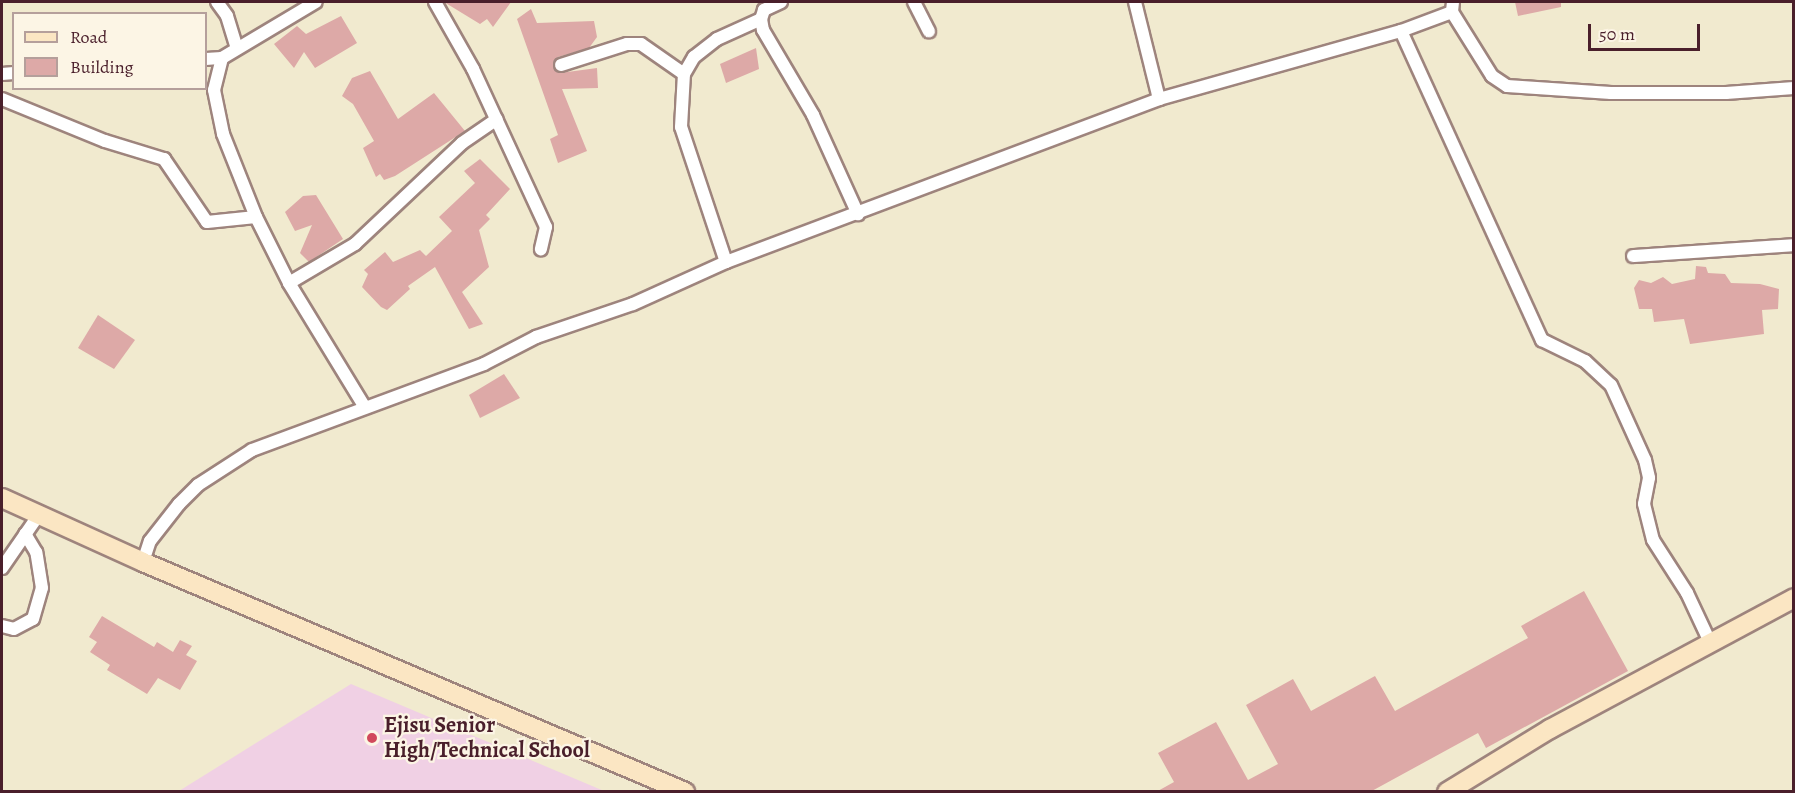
<!DOCTYPE html>
<html>
<head>
<meta charset="utf-8">
<style>
  body { margin:0 }
  #map { position:relative; width:1795px; height:793px; overflow:hidden; background:#f1eacf; font-family:Alegreya,serif }
  div>[style] { position:absolute }
  .built>* { inset:0; background:#f0d0e4 }
  .building>* { inset:0; background:#dda9a7 }
  .roads { filter:drop-shadow(2px 0 #9e847d) drop-shadow(-2px 0 #9e847d) drop-shadow(0 2px #9e847d) drop-shadow(0 -2px #9e847d) }
  .street>* { height:12px; margin:-6px; padding:0 6px; transform-origin:6px; border-radius:6px; background:#fff }
  .secondary>* { height:18px; margin:-9px; padding:0 9px; transform-origin:9px; border-radius:9px; background:#fbe6c3 }
  .dots>* { width:16px; height:16px; translate:-50% -50%; box-sizing:border-box; border:3px solid #fcf5e5; border-radius:50% }
  span { translate:-50% -50%; white-space:nowrap; text-align:center; line-height:1.15; -webkit-text-stroke:4.5px #fcf5e5; paint-order:stroke }
  .poi-label { font-size:22px; color:#4a1f2b; font-weight:700 }
  .left { translate:0 -50%; text-align:left }
  .frame { position:absolute; inset:0; border:3px solid #4a1f2b; pointer-events:none }
  .legend { position:absolute; left:12px; top:12px; width:195px; height:78px; box-sizing:border-box; background:#fcf5e5; border:2px solid #b59f9b; margin:0; padding:8px 10px; list-style:none; font-size:18px; color:#4a1f2b }
  .legend li { display:flex; align-items:center; gap:12px; height:30px }
  .legend b { width:30px; border:2px solid #b59f9b }
  .scale { position:absolute; left:1588px; top:24px; width:112px; height:27px; box-sizing:border-box; border:3px solid #4a1f2b; border-top:0; padding-left:8px; font-size:18px; line-height:21px; white-space:nowrap; color:#4a1f2b; -webkit-text-stroke:4px #fcf5e5; paint-order:stroke }
</style>
</head>
<body>
<div id="map">
  <div class="built">
    <i style="clip-path:polygon(351px 684px,604px 791px,179px 791px)"></i>
  </div>
  <div class="building">
    <i style="clip-path:polygon(444px 2px,511px 2px,493px 27px,487px 19px,480px 24px)"></i>
    <i style="clip-path:polygon(1515px 2px,1561px 2px,1561px 7px,1518px 16px)"></i>
    <i style="clip-path:polygon(531px 9px,537px 23px,594px 21px,597px 37px,589px 48px,558px 57px,553px 63px,560px 73px,597px 68px,598px 88px,562px 89px,587px 151px,558px 163px,550px 139px,558px 135px,517px 19px)"></i>
    <i style="clip-path:polygon(341px 16px,357px 43px,315px 68px,304px 52px,294px 68px,274px 44px,297px 26px,306px 34px)"></i>
    <i style="clip-path:polygon(756px 48px,759px 69px,726px 83px,720px 64px)"></i>
    <i style="clip-path:polygon(370px 71px,398px 119px,434px 93px,465px 131px,395px 176px,384px 180px,380px 174px,376px 177px,363px 148px,374px 141px,353px 104px,342px 96px,352px 78px)"></i>
    <i style="clip-path:polygon(480px 159px,510px 189px,486px 215px,490px 219px,479px 230px,489px 267px,462px 292px,483px 324px,469px 329px,435px 267px,408px 286px,410px 289px,387px 310px,381px 307px,362px 287px,368px 274px,364px 270px,385px 252px,393px 262px,420px 250px,426px 256px,452px 231px,439px 217px,475px 183px,464px 171px)"></i>
    <i style="clip-path:polygon(316px 195px,343px 239px,309px 262px,300px 253px,312px 225px,295px 231px,285px 212px,303px 196px)"></i>
    <i style="clip-path:polygon(1696px 266px,1706px 267px,1708px 273px,1725px 274px,1731px 283px,1760px 284px,1779px 289px,1778px 309px,1762px 310px,1764px 334px,1690px 344px,1684px 319px,1654px 322px,1652px 309px,1639px 309px,1634px 288px,1639px 280px,1651px 283px,1663px 277px,1672px 284px,1695px 279px)"></i>
    <i style="clip-path:polygon(98px 315px,135px 340px,114px 369px,78px 348px)"></i>
    <i style="clip-path:polygon(504px 374px,520px 398px,480px 418px,469px 395px)"></i>
    <i style="clip-path:polygon(1584px 591px,1628px 671px,1486px 748px,1478px 733px,1370px 792px,1156px 792px,1174px 782px,1158px 753px,1216px 722px,1248px 780px,1278px 764px,1246px 705px,1293px 679px,1311px 711px,1375px 676px,1395px 711px,1528px 638px,1521px 626px)"></i>
    <i style="clip-path:polygon(102px 616px,154px 647px,157px 642px,173px 652px,180px 640px,192px 646px,186px 655px,197px 661px,180px 690px,158px 678px,147px 694px,107px 670px,110px 665px,90px 652px,97px 642px,89px 637px)"></i>
  </div>
  <div class="roads">
    <div class="street">
      <i style="left:217px;top:2px;width:17px;rotate:54deg"></i>
      <i style="left:227px;top:16px;width:34px;rotate:73deg"></i>
      <i style="left:435px;top:2px;width:77px;rotate:60.4deg"></i>
      <i style="left:473px;top:69px;width:174px;rotate:65.2deg"></i>
      <i style="left:546px;top:227px;width:23px;rotate:103deg"></i>
      <i style="left:781px;top:2px;width:19px;rotate:155deg"></i>
      <i style="left:764px;top:10px;width:9px;rotate:108deg"></i>
      <i style="left:761px;top:19px;width:11px;rotate:80deg"></i>
      <i style="left:763px;top:30px;width:99px;rotate:59.5deg"></i>
      <i style="left:813px;top:115px;width:109px;rotate:65.6deg"></i>
      <i style="left:914px;top:2px;width:33px;rotate:63deg"></i>
      <i style="left:1135px;top:2px;width:100px;rotate:76.1deg"></i>
      <i style="left:1453px;top:2px;width:10px;rotate:96deg"></i>
      <i style="left:1452px;top:12px;width:75px;rotate:58deg"></i>
      <i style="left:1492px;top:76px;width:18px;rotate:34deg"></i>
      <i style="left:1507px;top:86px;width:104px;rotate:3.9deg"></i>
      <i style="left:1611px;top:93px;width:115px"></i>
      <i style="left:1726px;top:93px;width:68px;rotate:-4.2deg"></i>
      <i style="left:1401px;top:31px;width:340px;rotate:65.5deg"></i>
      <i style="left:1542px;top:340px;width:48px;rotate:26deg"></i>
      <i style="left:1585px;top:361px;width:35px;rotate:43deg"></i>
      <i style="left:1611px;top:385px;width:82px;rotate:65.6deg"></i>
      <i style="left:1645px;top:460px;width:18px;rotate:77deg"></i>
      <i style="left:1649px;top:478px;width:26px;rotate:101deg"></i>
      <i style="left:1644px;top:504px;width:37px;rotate:76deg"></i>
      <i style="left:1653px;top:540px;width:63px;rotate:57.3deg"></i>
      <i style="left:1687px;top:593px;width:54px;rotate:64.9deg"></i>
      <i style="left:222px;top:58px;width:33px;rotate:104deg"></i>
      <i style="left:214px;top:90px;width:45px;rotate:78.4deg"></i>
      <i style="left:223px;top:134px;width:89px;rotate:68.3deg"></i>
      <i style="left:256px;top:217px;width:74px;rotate:63.4deg"></i>
      <i style="left:289px;top:283px;width:144px;rotate:58.6deg"></i>
      <i style="left:206px;top:59px;width:16px;rotate:-4deg"></i>
      <i style="left:222px;top:58px;width:109px;rotate:-30.8deg"></i>
      <i style="left:561px;top:65px;width:69px;rotate:-17.7deg"></i>
      <i style="left:627px;top:44px;width:14px"></i>
      <i style="left:641px;top:44px;width:52px;rotate:34.9deg"></i>
      <i style="left:2px;top:74px;width:12px;rotate:-5deg"></i>
      <i style="left:2px;top:99px;width:111px;rotate:22.2deg"></i>
      <i style="left:105px;top:141px;width:62px;rotate:17deg"></i>
      <i style="left:164px;top:159px;width:76px;rotate:55.7deg"></i>
      <i style="left:207px;top:222px;width:49px;rotate:-5.8deg"></i>
      <i style="left:1633px;top:256px;width:161px;rotate:-3.9deg"></i>
      <i style="left:726px;top:262px;width:142px;rotate:-108.4deg"></i>
      <i style="left:681px;top:127px;width:53px;rotate:-86.8deg"></i>
      <i style="left:684px;top:74px;width:20px;rotate:-60deg"></i>
      <i style="left:694px;top:57px;width:29px;rotate:-38deg"></i>
      <i style="left:717px;top:39px;width:48px;rotate:-24.4deg"></i>
      <i style="left:289px;top:283px;width:77px;rotate:-30.6deg"></i>
      <i style="left:355px;top:244px;width:147px;rotate:-43.3deg"></i>
      <i style="left:462px;top:143px;width:42px;rotate:-34.4deg"></i>
      <i style="left:143px;top:562px;width:22px;rotate:-72deg"></i>
      <i style="left:150px;top:541px;width:47px;rotate:-51.9deg"></i>
      <i style="left:179px;top:504px;width:27px;rotate:-45deg"></i>
      <i style="left:198px;top:485px;width:64px;rotate:-32.9deg"></i>
      <i style="left:252px;top:450px;width:247px;rotate:-20.3deg"></i>
      <i style="left:484px;top:364px;width:59px;rotate:-27.4deg"></i>
      <i style="left:536px;top:337px;width:102px;rotate:-18.8deg"></i>
      <i style="left:633px;top:304px;width:102px;rotate:-24.3deg"></i>
      <i style="left:726px;top:262px;width:463px;rotate:-20.6deg"></i>
      <i style="left:1159px;top:99px;width:251px;rotate:-15.7deg"></i>
      <i style="left:1401px;top:31px;width:54px;rotate:-20.4deg"></i>
      <i style="left:2px;top:568px;width:63px;rotate:-55.3deg"></i>
      <i style="left:2px;top:626px;width:12px;rotate:14deg"></i>
      <i style="left:14px;top:629px;width:21px;rotate:-28deg"></i>
      <i style="left:33px;top:619px;width:32px;rotate:-74deg"></i>
      <i style="left:42px;top:588px;width:36px;rotate:-99deg"></i>
      <i style="left:36px;top:552px;width:21px;rotate:-121deg"></i>
    </div>
    <div class="secondary">
      <i style="left:2px;top:498px;width:155px;rotate:24.4deg"></i>
      <i style="left:143px;top:562px;width:589px;rotate:22.99deg"></i>
      <i style="left:1447px;top:792px;width:121px;rotate:-31.5deg"></i>
      <i style="left:1550px;top:729px;width:277px;rotate:-28.2deg"></i>
    </div>
  </div>
  <div class="dots">
    <i style="left:372px;top:738px;background:#d1495b"></i>
  </div>
  <div class="poi-label">
    <span class="left" style="left:384px;top:738px">Ejisu Senior<br>High/Technical School</span>
  </div>
  <div class="frame"></div>
  <ul class="legend">
  <li><b style="height:8px;background:#fbe6c3"></b>Road</li>
  <li><b style="height:16px;background:#dda9a7"></b>Building</li>
  </ul>
  <div class="scale">50 m</div>
</div>
</body>
</html>
